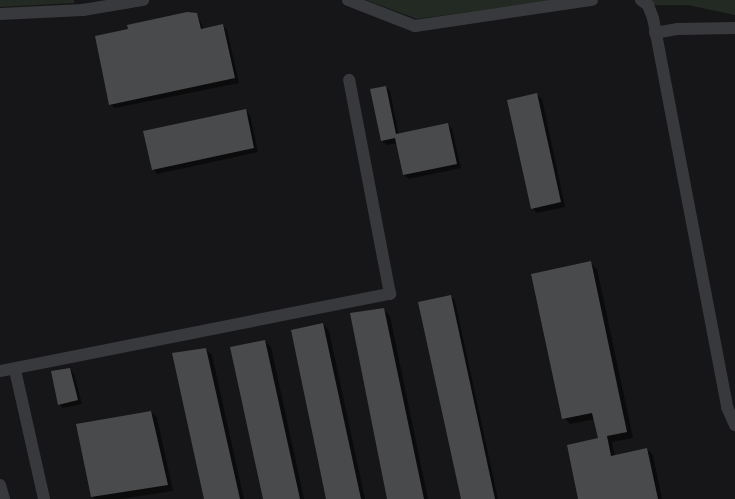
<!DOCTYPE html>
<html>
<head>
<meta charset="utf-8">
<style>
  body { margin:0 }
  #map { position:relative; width:735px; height:499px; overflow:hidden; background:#161618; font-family:Raleway,sans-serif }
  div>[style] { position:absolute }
  .green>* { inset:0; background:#232a23 }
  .shadow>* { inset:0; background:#0007 }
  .building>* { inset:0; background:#484a4c }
  .minor>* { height:12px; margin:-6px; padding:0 6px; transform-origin:6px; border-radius:6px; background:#37393c }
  span { translate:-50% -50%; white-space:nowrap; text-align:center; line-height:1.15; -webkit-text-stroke:4px #111112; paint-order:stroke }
</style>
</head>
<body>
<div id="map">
  <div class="green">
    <i style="clip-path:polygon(0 0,74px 0,74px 3px,0 7px)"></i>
    <i style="clip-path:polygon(366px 0,556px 0,417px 19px)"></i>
    <i style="clip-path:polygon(651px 0,735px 0,735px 15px,688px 5px,655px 5px)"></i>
  </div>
  <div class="shadow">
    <i style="clip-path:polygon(197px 14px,204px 29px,223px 25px,227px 30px,239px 83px,115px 108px,110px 104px,129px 30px)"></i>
    <i style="clip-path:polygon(386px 87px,390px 91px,399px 135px,448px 125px,452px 129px,461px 168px,409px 179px,404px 175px,398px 143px,387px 145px,382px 141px)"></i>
    <i style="clip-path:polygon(537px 95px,542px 99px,565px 207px,537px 213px,532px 208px)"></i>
    <i style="clip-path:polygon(246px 111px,250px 115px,258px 152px,157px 174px,153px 169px)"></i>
    <i style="clip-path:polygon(591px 263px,597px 269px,633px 438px,612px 442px,615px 456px,647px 449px,653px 455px,662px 499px,579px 499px,600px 439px,595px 419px,570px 424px,564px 418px)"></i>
    <i style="clip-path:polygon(451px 296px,455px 301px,498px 499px,462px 499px)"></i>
    <i style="clip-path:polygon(384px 310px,390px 316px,428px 499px,388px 499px)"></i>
    <i style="clip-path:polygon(323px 324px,329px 331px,365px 499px,327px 499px)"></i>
    <i style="clip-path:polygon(265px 341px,271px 347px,304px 499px,265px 499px)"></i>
    <i style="clip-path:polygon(206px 349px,212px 355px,244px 499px,205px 499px)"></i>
    <i style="clip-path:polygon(70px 369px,74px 374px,82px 404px,63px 408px,59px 404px)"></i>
    <i style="clip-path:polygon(151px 412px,157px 418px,173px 491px,121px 499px,95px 499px,92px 496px)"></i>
  </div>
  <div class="building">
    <i style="clip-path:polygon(187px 12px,197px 13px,201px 29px,223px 24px,235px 78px,109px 105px,95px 36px,128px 29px,127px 25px)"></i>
    <i style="clip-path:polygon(386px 86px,396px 134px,448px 123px,457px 164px,403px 175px,395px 138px,381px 141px,370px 89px)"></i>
    <i style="clip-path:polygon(537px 93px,561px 202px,531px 209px,507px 100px)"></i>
    <i style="clip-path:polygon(246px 109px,254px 148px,152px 170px,143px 131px)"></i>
    <i style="clip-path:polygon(591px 261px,627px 432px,607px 436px,611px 456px,647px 448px,658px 499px,578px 499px,567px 445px,598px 438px,592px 413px,562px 419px,531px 274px)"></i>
    <i style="clip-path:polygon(451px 295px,495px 499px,461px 499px,418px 302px)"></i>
    <i style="clip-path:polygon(384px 308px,424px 499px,387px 499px,350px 313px)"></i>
    <i style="clip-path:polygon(323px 323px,361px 499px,326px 499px,291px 330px)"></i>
    <i style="clip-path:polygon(265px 340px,300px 499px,263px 499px,230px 347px)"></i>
    <i style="clip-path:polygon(206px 348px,240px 499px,204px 499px,172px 353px)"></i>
    <i style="clip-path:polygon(70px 368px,78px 400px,58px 405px,51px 371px)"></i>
    <i style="clip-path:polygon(151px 411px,168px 485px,91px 497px,76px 424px)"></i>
  </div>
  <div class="minor">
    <i style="left:348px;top:0;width:72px;rotate:21.2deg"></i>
    <i style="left:415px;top:26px;width:179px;rotate:-8.4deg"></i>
    <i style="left:641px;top:0;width:9px;rotate:36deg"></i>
    <i style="left:648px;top:5px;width:14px;rotate:69deg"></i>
    <i style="left:653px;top:18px;width:396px;rotate:79.2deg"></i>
    <i style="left:727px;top:407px;width:20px;rotate:66deg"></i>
    <i style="left:0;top:14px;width:83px;rotate:-2.8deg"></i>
    <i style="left:83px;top:10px;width:61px;rotate:-9.5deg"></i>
    <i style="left:655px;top:33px;width:22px;rotate:-10deg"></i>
    <i style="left:677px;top:29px;width:58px;rotate:-1deg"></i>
    <i style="left:15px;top:370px;width:132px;rotate:77.3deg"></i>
    <i style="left:0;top:371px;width:398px;rotate:-11.2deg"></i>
    <i style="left:390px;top:294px;width:218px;rotate:-100.8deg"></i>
    <i style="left:0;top:485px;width:15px;rotate:74deg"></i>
  </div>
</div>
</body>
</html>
